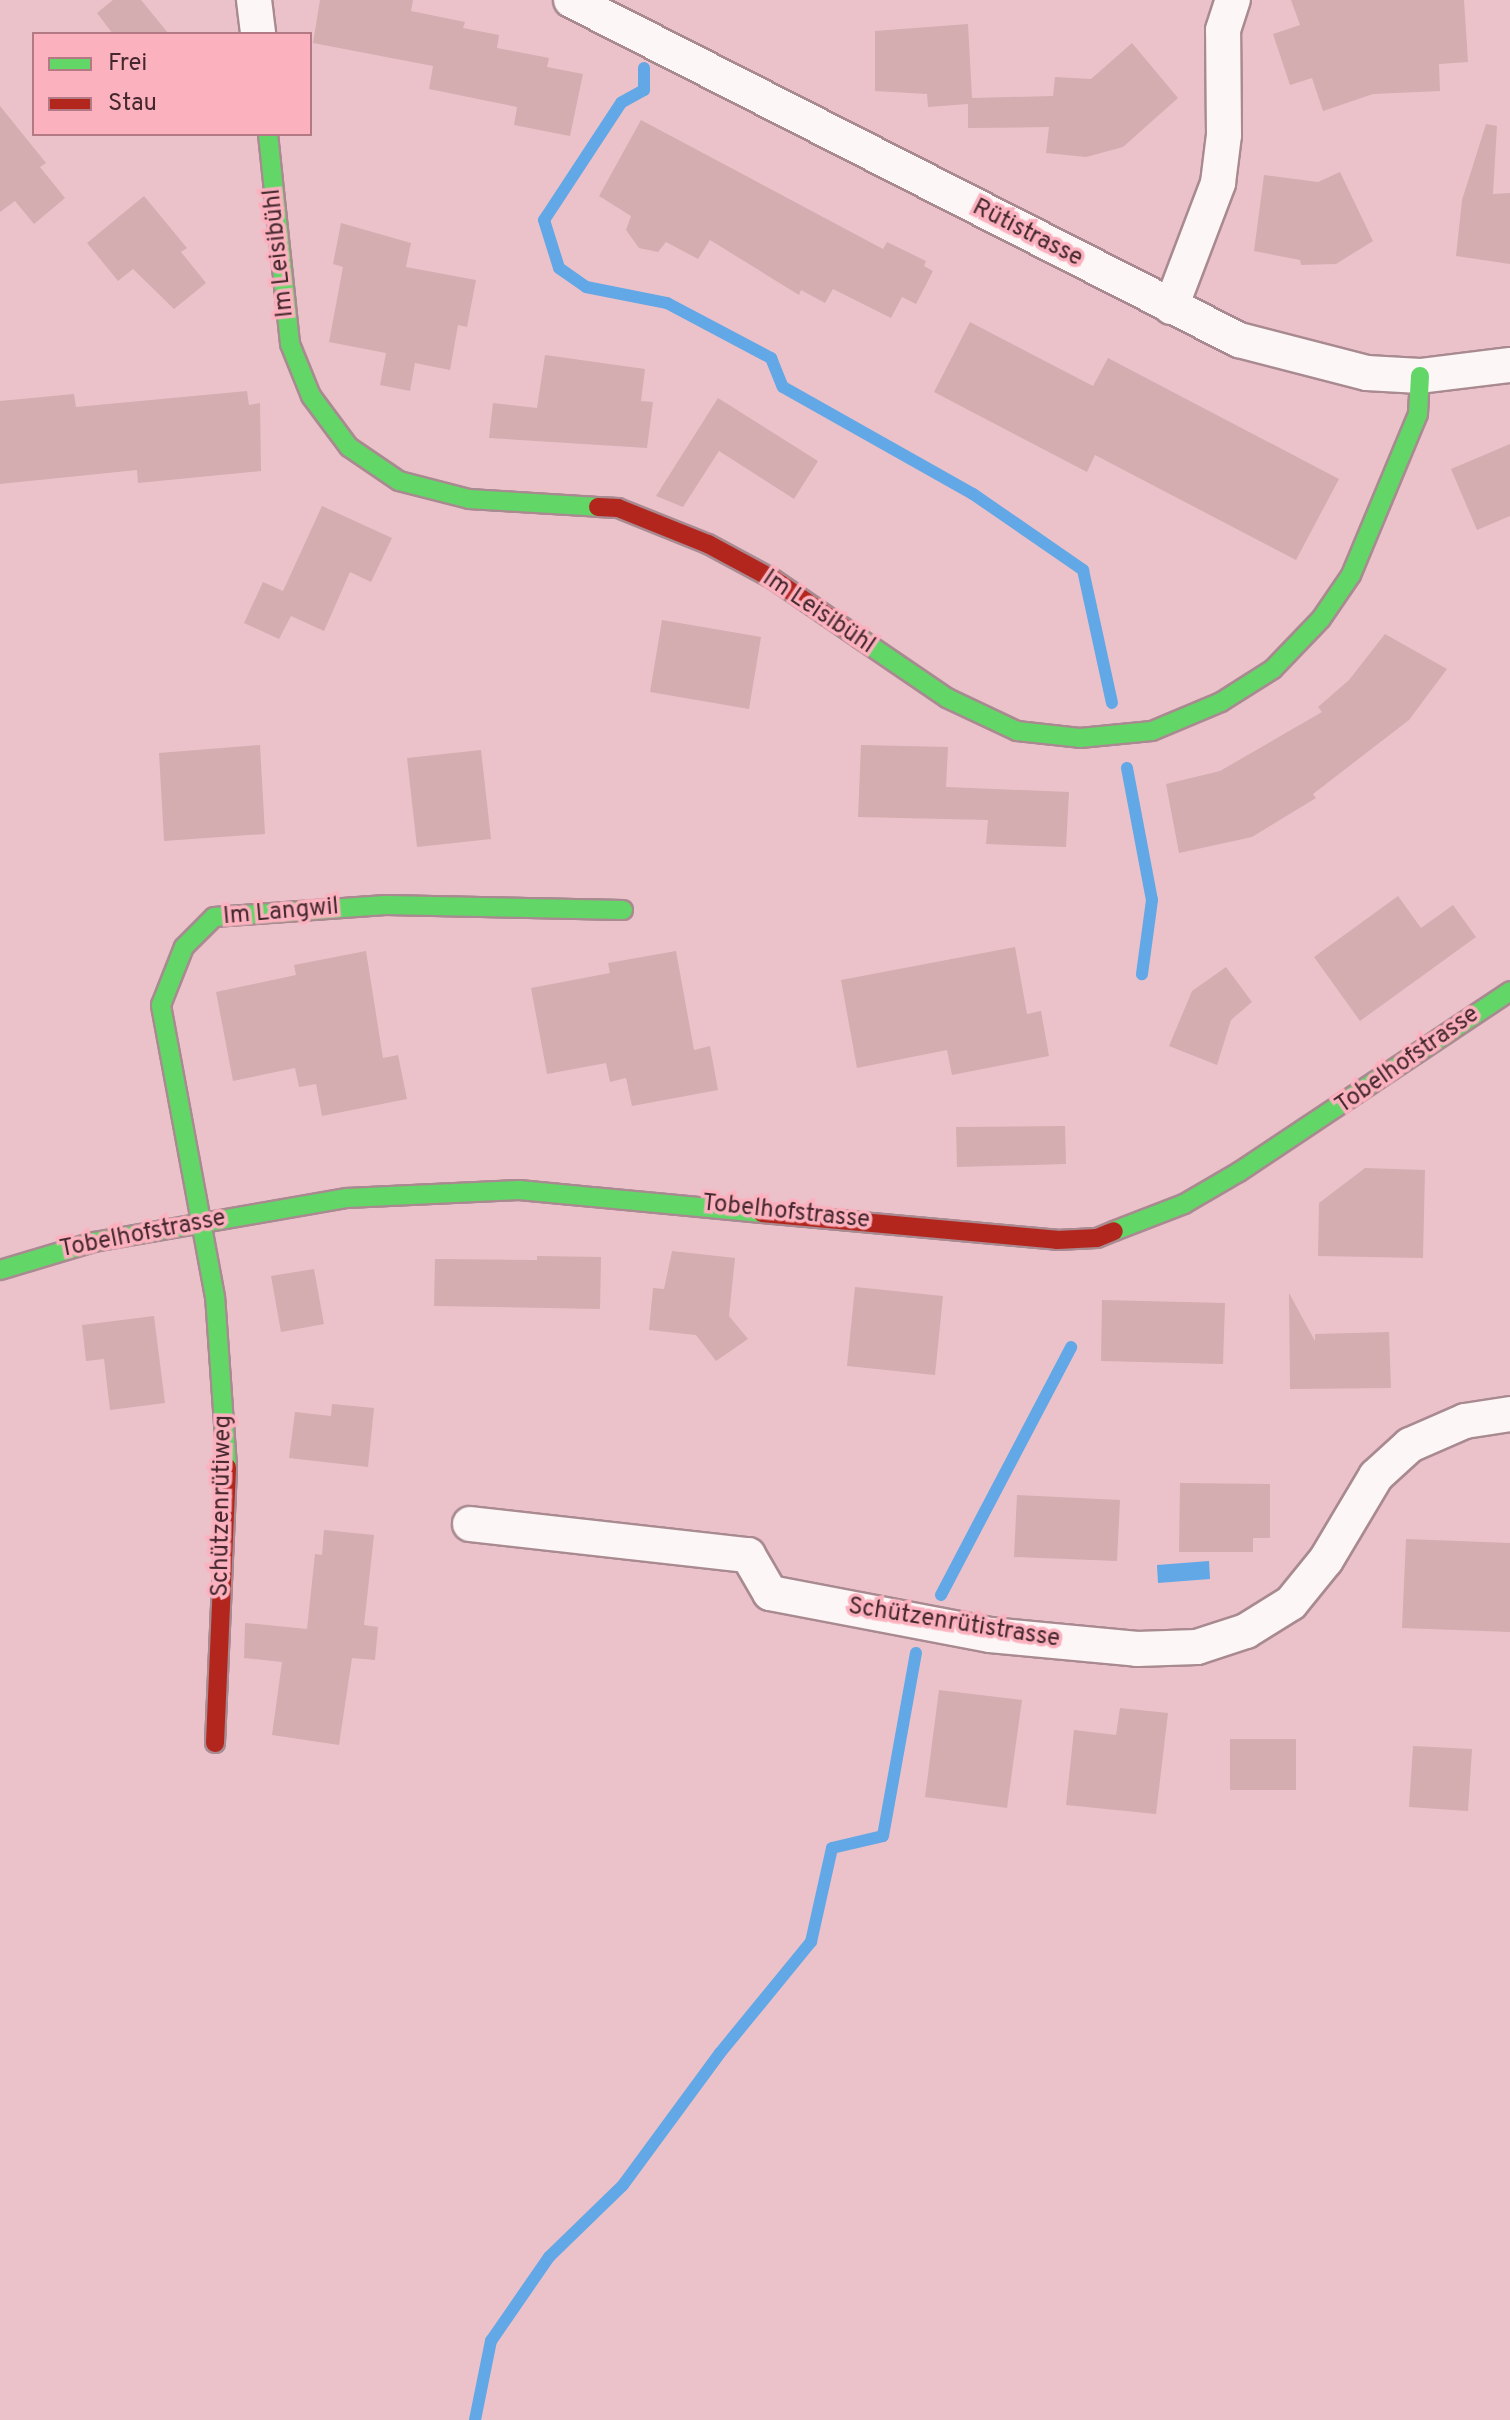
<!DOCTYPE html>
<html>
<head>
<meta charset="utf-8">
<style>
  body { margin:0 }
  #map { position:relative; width:1510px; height:2420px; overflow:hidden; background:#ebc2ca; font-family:Overpass,sans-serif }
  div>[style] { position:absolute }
  .water>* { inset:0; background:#62a7e6 }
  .stream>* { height:12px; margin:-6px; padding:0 6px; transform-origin:6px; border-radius:6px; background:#62a7e6 }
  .building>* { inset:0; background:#d3adaf }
  .roads { filter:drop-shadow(2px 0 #a98a91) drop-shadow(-2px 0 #a98a91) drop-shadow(0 2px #a98a91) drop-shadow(0 -2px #a98a91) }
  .street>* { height:34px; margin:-17px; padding:0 17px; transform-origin:17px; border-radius:17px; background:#fcf6f7 }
  .fast>* { height:18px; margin:-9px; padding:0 9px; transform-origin:9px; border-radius:9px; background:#63d668 }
  .jam>* { height:18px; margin:-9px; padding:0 9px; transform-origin:9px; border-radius:9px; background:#b3261e }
  span { translate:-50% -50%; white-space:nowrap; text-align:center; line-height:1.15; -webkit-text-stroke:7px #fcb1bf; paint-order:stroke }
  .street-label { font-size:24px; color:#45282e }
  .legend { position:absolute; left:32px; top:32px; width:280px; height:104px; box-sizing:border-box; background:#fcb1bf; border:2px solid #b37a85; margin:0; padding:10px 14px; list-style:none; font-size:24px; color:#45282e }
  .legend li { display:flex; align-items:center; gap:16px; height:40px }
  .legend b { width:40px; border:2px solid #b37a85 }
</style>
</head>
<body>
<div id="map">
  <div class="water">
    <i style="clip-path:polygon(1209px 1561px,1210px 1579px,1158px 1583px,1157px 1565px)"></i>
  </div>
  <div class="stream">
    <i style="left:644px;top:68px;width:22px;rotate:90deg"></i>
    <i style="left:644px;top:90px;width:26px;rotate:151deg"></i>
    <i style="left:621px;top:103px;width:140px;rotate:123.3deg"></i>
    <i style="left:544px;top:220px;width:50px;rotate:72.6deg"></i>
    <i style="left:559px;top:268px;width:33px;rotate:35deg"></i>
    <i style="left:586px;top:287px;width:83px;rotate:11.2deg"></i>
    <i style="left:667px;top:303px;width:118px;rotate:27.9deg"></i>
    <i style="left:771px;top:358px;width:31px;rotate:68deg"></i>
    <i style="left:783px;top:387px;width:218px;rotate:29.4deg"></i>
    <i style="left:973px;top:494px;width:134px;rotate:34.6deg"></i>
    <i style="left:1083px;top:570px;width:136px;rotate:77.7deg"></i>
    <i style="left:1127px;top:768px;width:134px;rotate:79.3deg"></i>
    <i style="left:1152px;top:900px;width:75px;rotate:97.7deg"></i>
    <i style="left:941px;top:1595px;width:280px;rotate:-62.3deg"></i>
    <i style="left:475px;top:2420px;width:81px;rotate:-78.6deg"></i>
    <i style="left:491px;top:2341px;width:102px;rotate:-55.4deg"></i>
    <i style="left:549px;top:2257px;width:103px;rotate:-44.2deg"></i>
    <i style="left:623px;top:2185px;width:164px;rotate:-53.7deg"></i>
    <i style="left:720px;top:2053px;width:144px;rotate:-50.7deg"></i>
    <i style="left:811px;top:1942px;width:96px;rotate:-77.4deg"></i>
    <i style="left:832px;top:1848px;width:52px;rotate:-13.2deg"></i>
    <i style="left:883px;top:1836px;width:186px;rotate:-79.8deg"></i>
  </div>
  <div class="building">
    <i style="clip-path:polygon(113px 0,141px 0,169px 34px,113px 34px,97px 13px)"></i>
    <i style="clip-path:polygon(320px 0,413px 0,411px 11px,465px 22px,463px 28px,499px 35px,497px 48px,549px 58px,547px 67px,583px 74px,570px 136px,514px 125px,517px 107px,429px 89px,433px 66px,313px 43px)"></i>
    <i style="clip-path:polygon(1291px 0,1464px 0,1468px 62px,1439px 64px,1440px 91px,1373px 94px,1323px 111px,1312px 78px,1290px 85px,1273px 34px,1300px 25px)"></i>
    <i style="clip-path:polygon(968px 24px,972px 98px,1053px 96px,1055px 77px,1091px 79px,1132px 43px,1178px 98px,1123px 147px,1086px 157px,1046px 153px,1049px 127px,968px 128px,968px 104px,928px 107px,927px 94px,875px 91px,875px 31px)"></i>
    <i style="clip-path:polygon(0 106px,46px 163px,40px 167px,65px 198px,34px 224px,15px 201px,0 212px)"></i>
    <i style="clip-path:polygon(641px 120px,883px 249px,887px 242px,926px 261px,924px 266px,933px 271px,916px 304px,902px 297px,891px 318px,833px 289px,825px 303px,801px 290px,799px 295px,710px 240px,698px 259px,666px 242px,658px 252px,639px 248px,626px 230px,631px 216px,599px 196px)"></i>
    <i style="clip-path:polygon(1486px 124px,1497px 126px,1493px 194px,1510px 193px,1510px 264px,1456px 256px,1462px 200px)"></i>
    <i style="clip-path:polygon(1340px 172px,1373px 241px,1336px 264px,1301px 265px,1300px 260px,1254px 251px,1264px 175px,1318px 182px)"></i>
    <i style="clip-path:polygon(144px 196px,187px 248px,181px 252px,206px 283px,174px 309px,133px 269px,118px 281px,87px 243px)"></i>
    <i style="clip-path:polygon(341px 223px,411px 243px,406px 267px,476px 280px,467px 327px,458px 325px,450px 370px,415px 363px,410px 391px,380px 385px,386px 353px,329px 342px,343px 267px,333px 264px)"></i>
    <i style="clip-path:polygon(970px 322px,1093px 386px,1108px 358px,1339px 479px,1296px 560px,1095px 455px,1087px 472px,934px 392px)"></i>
    <i style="clip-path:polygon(545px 355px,645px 369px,641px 401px,653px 402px,647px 448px,489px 438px,493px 403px,537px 408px)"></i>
    <i style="clip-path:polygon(247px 391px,249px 405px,260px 403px,261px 471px,138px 483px,137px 470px,0 484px,0 401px,74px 394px,76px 407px)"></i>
    <i style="clip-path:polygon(718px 398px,818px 461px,794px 499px,719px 451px,683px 507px,656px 496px)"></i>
    <i style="clip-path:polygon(1510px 444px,1510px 516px,1477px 530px,1451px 469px)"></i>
    <i style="clip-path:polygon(322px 506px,392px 538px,371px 582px,350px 572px,324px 631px,291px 616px,279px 639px,244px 623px,263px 582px,283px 591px)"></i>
    <i style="clip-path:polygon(662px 620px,761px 637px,749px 709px,650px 692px)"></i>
    <i style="clip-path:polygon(1385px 634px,1447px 669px,1409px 720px,1313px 794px,1316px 798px,1252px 837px,1179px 853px,1166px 784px,1220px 771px,1322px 712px,1318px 707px,1349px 680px)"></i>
    <i style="clip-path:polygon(260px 745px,265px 834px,164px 841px,159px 753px)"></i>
    <i style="clip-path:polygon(861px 745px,948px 747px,946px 787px,1069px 792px,1066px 847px,986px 844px,988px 820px,858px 817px)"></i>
    <i style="clip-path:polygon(481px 750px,491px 839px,417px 847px,407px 758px)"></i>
    <i style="clip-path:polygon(1398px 896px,1421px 928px,1453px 905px,1476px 937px,1360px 1021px,1314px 957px)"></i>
    <i style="clip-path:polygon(1015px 947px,1027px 1014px,1041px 1011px,1049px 1056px,952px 1075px,947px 1050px,857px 1068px,841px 980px)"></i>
    <i style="clip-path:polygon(366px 951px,383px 1058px,398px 1055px,407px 1099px,322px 1116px,316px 1084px,299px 1087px,295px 1068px,233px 1081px,216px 992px,296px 975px,294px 965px)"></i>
    <i style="clip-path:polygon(676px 951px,694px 1050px,710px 1046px,718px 1090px,632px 1106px,626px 1078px,610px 1082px,606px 1063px,547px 1074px,531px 988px,610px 973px,608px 963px)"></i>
    <i style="clip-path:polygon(1226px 967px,1252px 1002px,1231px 1020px,1217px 1065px,1169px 1046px,1192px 991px)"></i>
    <i style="clip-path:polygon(1065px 1126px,1066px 1164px,957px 1167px,956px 1127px)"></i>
    <i style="clip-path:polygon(1365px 1168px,1425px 1170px,1423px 1258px,1318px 1256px,1319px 1203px)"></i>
    <i style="clip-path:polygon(672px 1251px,735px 1258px,729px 1316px,748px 1339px,716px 1361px,696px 1335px,649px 1330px,653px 1288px,664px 1289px)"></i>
    <i style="clip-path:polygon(537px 1256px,601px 1257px,600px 1309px,434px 1306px,435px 1259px,537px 1260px)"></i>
    <i style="clip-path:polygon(314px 1269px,324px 1324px,281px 1332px,271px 1276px)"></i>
    <i style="clip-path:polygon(855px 1287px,943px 1296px,935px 1375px,847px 1366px)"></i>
    <i style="clip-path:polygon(1289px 1293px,1315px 1341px,1315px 1334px,1389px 1332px,1391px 1388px,1290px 1389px)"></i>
    <i style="clip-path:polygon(1102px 1300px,1225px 1303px,1223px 1364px,1101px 1361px)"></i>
    <i style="clip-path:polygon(154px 1316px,165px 1403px,110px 1410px,104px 1359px,86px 1361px,82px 1325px)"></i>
    <i style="clip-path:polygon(332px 1404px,374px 1408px,368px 1467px,289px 1458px,295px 1412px,331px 1416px)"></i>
    <i style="clip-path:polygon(1180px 1483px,1270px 1484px,1270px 1538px,1253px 1538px,1253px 1552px,1179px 1552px)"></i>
    <i style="clip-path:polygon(1017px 1495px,1120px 1500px,1117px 1561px,1014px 1557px)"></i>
    <i style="clip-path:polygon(324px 1530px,374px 1535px,364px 1625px,378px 1627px,375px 1660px,352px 1658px,339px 1745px,272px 1735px,282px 1662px,244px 1658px,245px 1623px,307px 1629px,315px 1554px,322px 1555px)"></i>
    <i style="clip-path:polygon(1406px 1539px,1510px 1543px,1510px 1632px,1402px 1628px)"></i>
    <i style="clip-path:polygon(939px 1690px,1022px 1700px,1007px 1808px,925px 1797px)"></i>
    <i style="clip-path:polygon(1120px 1708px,1168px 1713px,1156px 1814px,1066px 1805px,1074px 1730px,1116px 1735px)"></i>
    <i style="clip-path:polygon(1230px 1739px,1296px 1739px,1296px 1790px,1230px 1790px)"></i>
    <i style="clip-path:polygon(1413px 1746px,1472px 1749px,1468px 1811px,1409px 1807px)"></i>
  </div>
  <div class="roads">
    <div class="street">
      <i style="left:254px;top:0;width:34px;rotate:83deg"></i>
      <i style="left:571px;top:0;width:750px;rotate:26.98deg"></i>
      <i style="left:1239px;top:340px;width:132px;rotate:14.5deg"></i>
      <i style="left:1367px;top:373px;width:53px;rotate:3.2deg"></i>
      <i style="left:1420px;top:376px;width:91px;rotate:-7deg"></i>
      <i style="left:1171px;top:307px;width:133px;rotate:-69.2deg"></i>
      <i style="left:1218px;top:183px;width:48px;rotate:-82.9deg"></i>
      <i style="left:1224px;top:135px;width:105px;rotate:-90.5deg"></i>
      <i style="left:1223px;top:30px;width:32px;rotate:-72deg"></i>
      <i style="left:470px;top:1524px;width:280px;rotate:6.4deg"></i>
      <i style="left:748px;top:1555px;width:44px;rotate:59.9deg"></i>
      <i style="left:770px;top:1593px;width:224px;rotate:10.8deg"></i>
      <i style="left:990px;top:1635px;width:148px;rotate:5.4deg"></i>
      <i style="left:1137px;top:1649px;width:60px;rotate:-1.9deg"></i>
      <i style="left:1197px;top:1647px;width:52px;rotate:-18.1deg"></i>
      <i style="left:1246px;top:1631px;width:53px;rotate:-31.9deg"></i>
      <i style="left:1291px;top:1603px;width:55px;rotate:-50.9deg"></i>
      <i style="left:1326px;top:1560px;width:98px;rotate:-59.2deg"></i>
      <i style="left:1376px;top:1476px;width:46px;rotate:-42.4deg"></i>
      <i style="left:1410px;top:1445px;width:60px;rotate:-23.6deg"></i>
      <i style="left:1465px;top:1421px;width:46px;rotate:-8.8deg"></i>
    </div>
    <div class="fast">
      <i style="left:268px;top:134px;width:211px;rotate:84deg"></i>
      <i style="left:290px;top:344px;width:56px;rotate:68deg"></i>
      <i style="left:311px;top:396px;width:64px;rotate:53.3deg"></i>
      <i style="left:349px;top:447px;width:60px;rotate:34.2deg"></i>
      <i style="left:399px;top:481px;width:72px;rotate:14.4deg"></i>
      <i style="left:469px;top:499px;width:129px;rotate:3.5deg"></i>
      <i style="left:859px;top:638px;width:107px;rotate:34.3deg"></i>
      <i style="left:947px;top:698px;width:77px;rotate:25.2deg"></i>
      <i style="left:1017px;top:731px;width:63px;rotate:6.3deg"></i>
      <i style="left:1080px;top:738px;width:72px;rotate:-5.6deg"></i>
      <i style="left:1152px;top:731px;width:75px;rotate:-22.8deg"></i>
      <i style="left:1221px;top:702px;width:62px;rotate:-32.4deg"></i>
      <i style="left:1273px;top:669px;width:69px;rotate:-46.2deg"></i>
      <i style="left:1321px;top:619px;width:53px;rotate:-55.7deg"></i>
      <i style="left:1351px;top:575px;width:174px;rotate:-67.4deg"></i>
      <i style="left:1418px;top:414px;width:38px;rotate:-87deg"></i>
      <i style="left:1114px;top:1231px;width:75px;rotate:-21.1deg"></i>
      <i style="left:1184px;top:1204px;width:64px;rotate:-30.2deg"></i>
      <i style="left:1239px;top:1172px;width:326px;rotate:-33.7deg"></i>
      <i style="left:0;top:1270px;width:98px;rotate:-16.6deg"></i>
      <i style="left:94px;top:1242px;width:257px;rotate:-9.9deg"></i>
      <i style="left:347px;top:1198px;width:172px;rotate:-2.7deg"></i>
      <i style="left:519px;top:1190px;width:244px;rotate:5.4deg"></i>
      <i style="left:227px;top:1467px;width:170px;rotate:-94deg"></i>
      <i style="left:215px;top:1297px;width:297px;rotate:-100.5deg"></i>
      <i style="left:161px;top:1005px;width:62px;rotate:-68.4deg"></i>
      <i style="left:184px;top:947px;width:42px;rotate:-45deg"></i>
      <i style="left:214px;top:917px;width:172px;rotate:-4deg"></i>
      <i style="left:386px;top:905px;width:237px;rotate:1.2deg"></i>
    </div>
    <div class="jam">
      <i style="left:598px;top:507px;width:20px;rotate:3deg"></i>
      <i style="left:618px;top:508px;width:97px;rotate:21.8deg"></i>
      <i style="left:708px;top:544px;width:74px;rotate:28.3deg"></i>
      <i style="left:773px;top:579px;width:104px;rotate:34.5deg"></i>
      <i style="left:762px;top:1213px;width:296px;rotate:5.2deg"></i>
      <i style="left:1057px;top:1240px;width:40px;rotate:-2.9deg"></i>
      <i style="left:1097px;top:1238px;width:18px;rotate:-22deg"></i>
      <i style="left:215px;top:1743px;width:276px;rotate:-87.5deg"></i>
    </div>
  </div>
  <div class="street-label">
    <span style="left:1027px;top:234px;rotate:27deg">Rütistrasse</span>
    <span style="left:280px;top:253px;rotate:-96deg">Im Leisibühl</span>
    <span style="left:818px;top:613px;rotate:34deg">Im Leisibühl</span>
    <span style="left:281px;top:913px;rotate:-5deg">Im Langwil</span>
    <span style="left:1408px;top:1061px;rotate:-35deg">Tobelhofstrasse</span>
    <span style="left:786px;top:1213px;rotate:6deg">Tobelhofstrasse</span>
    <span style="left:143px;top:1235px;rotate:-11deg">Tobelhofstrasse</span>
    <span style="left:223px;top:1506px;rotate:-89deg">Schützenrütiweg</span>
    <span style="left:954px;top:1624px;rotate:9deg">Schützenrütistrasse</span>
  </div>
  <ul class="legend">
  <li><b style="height:10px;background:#63d668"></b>Frei</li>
  <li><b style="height:10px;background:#b3261e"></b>Stau</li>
  </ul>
</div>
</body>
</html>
